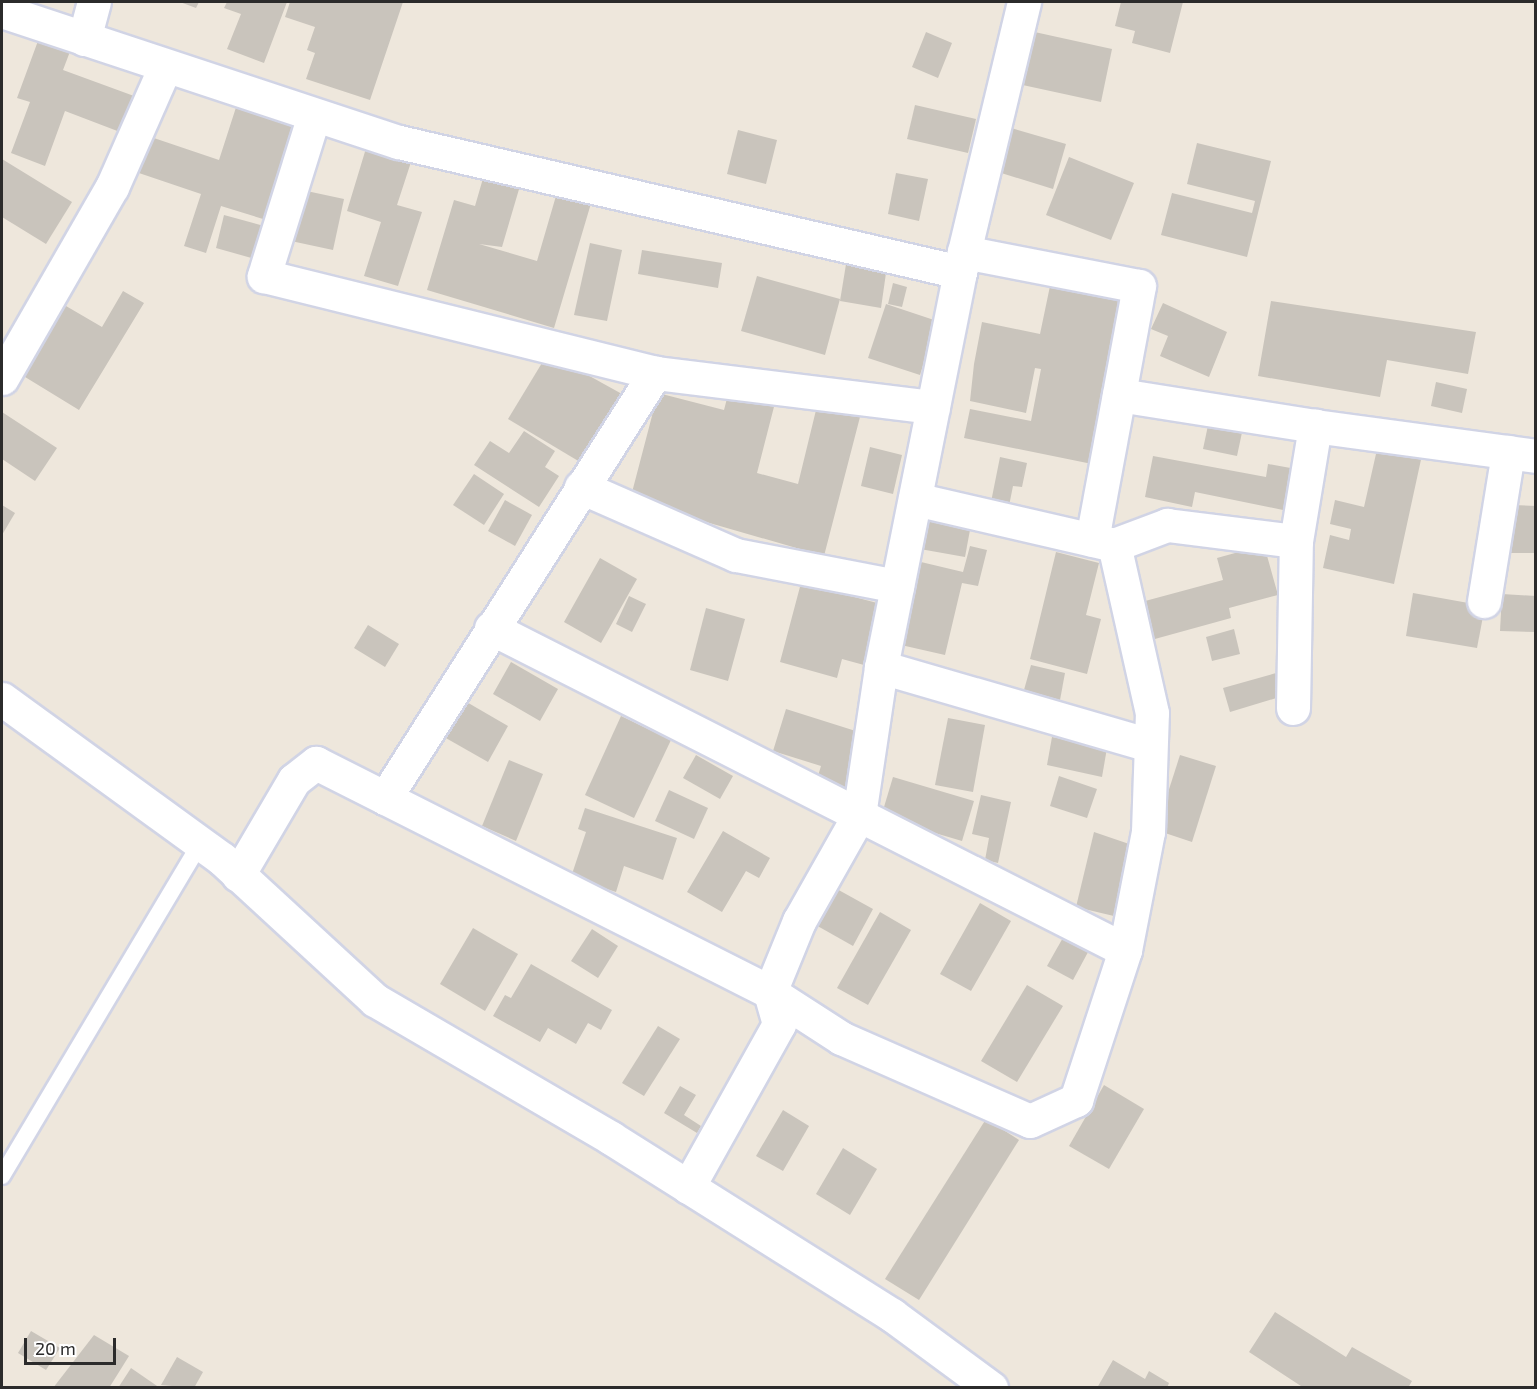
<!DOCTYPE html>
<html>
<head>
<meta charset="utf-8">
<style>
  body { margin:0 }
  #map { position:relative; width:1537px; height:1389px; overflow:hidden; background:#eee7dc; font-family:"Exo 2",sans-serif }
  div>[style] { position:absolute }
  .building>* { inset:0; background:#c9c4bc }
  .roads { filter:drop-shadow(2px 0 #d1d4e5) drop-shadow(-2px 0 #d1d4e5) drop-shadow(0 2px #d1d4e5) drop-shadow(0 -2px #d1d4e5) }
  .lane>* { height:16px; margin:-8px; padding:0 8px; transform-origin:8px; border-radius:8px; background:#fff }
  .street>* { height:33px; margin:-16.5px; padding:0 16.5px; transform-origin:16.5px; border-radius:16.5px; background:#fff }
  .secondary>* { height:33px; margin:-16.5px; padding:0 16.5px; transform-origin:16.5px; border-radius:16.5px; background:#fff }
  span { translate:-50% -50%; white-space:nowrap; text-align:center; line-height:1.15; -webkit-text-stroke:4.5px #fff; paint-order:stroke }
  .frame { position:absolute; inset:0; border:3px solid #2b2b2b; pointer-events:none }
  .scale { position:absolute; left:24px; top:1338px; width:92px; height:27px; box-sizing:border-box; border:3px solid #2b2b2b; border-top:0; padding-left:8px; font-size:18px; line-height:21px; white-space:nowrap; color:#2b2b2b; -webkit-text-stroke:4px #fff; paint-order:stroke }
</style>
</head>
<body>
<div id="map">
  <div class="building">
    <i style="clip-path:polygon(180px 2px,199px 2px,196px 8px)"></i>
    <i style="clip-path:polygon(227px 2px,287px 2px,264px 63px,227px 49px,241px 14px,224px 8px)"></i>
    <i style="clip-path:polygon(290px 2px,403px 2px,370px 100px,306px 79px,315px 53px,307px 50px,315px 27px,285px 17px)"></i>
    <i style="clip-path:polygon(1121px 2px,1183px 2px,1170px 53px,1132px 43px,1135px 31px,1115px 26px)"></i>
    <i style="clip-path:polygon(42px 30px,74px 41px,63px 70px,134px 96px,120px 132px,65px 111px,45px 166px,11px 153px,30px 102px,17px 98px)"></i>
    <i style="clip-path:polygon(1030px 31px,1112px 49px,1101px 102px,1018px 84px)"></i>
    <i style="clip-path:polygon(926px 32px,952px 43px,938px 78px,912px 67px)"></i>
    <i style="clip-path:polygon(240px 95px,298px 114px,263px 219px,221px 206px,206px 253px,184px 246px,201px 194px,133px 171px,145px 135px,219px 160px)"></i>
    <i style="clip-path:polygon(915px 105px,976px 119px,968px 153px,907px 139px)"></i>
    <i style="clip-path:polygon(1011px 128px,1066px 144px,1053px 189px,998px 172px)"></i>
    <i style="clip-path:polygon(738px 130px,777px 140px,766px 184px,727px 174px)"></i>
    <i style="clip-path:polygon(1197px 143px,1271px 161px,1247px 257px,1161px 235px,1172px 193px,1252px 213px,1255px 201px,1187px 184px)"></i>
    <i style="clip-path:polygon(367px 145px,412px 159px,397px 205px,422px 212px,398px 286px,364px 276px,381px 222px,347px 211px)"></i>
    <i style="clip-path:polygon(1069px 157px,1134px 183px,1111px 240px,1046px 215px)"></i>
    <i style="clip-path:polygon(2px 159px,72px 202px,46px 244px,2px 217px)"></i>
    <i style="clip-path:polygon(486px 168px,522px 179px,502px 247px,479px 244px,537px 261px,558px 189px,592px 200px,554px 328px,427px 290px,454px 200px,475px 206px)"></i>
    <i style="clip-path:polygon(896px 173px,928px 179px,919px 221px,888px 214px)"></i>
    <i style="clip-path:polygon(302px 190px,344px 199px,333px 250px,291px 241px)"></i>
    <i style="clip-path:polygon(224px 215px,264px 226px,255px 259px,216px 248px)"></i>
    <i style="clip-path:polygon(590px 243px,622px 250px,607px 321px,574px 315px)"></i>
    <i style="clip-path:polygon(642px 250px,722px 263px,718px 288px,638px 274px)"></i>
    <i style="clip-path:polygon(848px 252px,888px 259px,881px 308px,840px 301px)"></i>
    <i style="clip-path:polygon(757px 276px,840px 299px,825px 355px,741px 331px)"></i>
    <i style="clip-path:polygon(893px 283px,907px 287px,902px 307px,888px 304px)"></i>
    <i style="clip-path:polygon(1050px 286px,1133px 302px,1097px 465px,964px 438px,970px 409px,1031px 421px,1041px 369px,1035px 368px,1026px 413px,970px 401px,974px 364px,982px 322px,1040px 334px)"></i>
    <i style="clip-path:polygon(123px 291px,144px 303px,79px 410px,12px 369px,54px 299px,102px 327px)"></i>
    <i style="clip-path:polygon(1271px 301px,1476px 332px,1468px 374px,1387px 360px,1380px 397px,1258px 376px)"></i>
    <i style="clip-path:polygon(1163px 303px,1227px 332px,1209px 377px,1160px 356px,1168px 336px,1151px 329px)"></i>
    <i style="clip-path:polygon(886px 304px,937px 321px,920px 375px,868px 358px)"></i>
    <i style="clip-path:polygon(548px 353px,622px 394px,580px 462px,508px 419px)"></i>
    <i style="clip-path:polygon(1436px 382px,1467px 389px,1462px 413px,1431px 406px)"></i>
    <i style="clip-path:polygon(730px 387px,776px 399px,757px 473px,798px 484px,817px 406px,860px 417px,824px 556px,630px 500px,658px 393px,724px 410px)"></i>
    <i style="clip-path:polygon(2px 412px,57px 448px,35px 481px,2px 459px)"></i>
    <i style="clip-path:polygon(1210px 416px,1244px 423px,1237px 456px,1203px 449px)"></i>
    <i style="clip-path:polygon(524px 431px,555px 451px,545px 467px,559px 476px,539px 507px,474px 465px,490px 441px,509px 453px)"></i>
    <i style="clip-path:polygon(1378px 445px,1422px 455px,1394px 584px,1323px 568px,1330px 535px,1349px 540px,1351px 529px,1330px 524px,1335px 500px,1364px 507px)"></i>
    <i style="clip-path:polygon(870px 447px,902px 455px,893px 494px,861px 486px)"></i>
    <i style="clip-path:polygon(1153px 456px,1266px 477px,1268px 464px,1296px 469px,1288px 511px,1195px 492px,1192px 507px,1145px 497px)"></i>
    <i style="clip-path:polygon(1000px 457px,1027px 463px,1022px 487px,1013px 486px,1008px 511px,990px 507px)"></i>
    <i style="clip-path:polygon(474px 474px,504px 494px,484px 525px,453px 505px)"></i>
    <i style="clip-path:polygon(505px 500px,532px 515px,515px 546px,488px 531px)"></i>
    <i style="clip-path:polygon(2px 505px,15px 513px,2px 535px)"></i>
    <i style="clip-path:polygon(1512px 505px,1536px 506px,1536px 553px,1511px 553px)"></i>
    <i style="clip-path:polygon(927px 511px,972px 519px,965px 557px,920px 549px)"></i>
    <i style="clip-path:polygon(1264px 545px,1278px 595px,1229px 608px,1231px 618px,1144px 642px,1134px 604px,1223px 580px,1217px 558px)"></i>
    <i style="clip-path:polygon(970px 546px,987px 550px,978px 586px,962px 583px,945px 655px,901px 645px,921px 562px,963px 572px)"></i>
    <i style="clip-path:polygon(1056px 552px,1099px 563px,1086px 615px,1101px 619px,1087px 674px,1030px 659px)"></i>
    <i style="clip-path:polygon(600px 558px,637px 579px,601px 643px,564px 622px)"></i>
    <i style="clip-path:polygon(801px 583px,881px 604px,864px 665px,842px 659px,837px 678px,780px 662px)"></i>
    <i style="clip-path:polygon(1413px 593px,1485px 606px,1477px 648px,1406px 636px)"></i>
    <i style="clip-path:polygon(1502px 594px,1536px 596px,1536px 632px,1500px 631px)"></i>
    <i style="clip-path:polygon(629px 596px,646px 604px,632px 632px,616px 624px)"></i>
    <i style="clip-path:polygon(706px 608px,745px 619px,728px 681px,690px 670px)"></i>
    <i style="clip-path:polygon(368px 625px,399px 644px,385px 667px,354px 648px)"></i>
    <i style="clip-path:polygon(1234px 629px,1240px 654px,1212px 661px,1206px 637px)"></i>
    <i style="clip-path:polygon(511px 662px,558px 689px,540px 721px,493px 694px)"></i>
    <i style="clip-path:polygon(1031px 665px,1065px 673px,1060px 700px,1024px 690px)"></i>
    <i style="clip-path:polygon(1276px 673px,1283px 696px,1230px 712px,1223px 688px)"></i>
    <i style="clip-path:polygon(458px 697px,508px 726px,488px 762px,437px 733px)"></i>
    <i style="clip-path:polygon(786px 709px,862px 733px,845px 788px,817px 779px,821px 766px,773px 751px)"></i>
    <i style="clip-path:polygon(621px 716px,671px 740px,634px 818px,585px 795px)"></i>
    <i style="clip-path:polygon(948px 718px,985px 725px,973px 792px,935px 785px)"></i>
    <i style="clip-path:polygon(1052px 737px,1107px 748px,1102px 777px,1047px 765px)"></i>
    <i style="clip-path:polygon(696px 755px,733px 776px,720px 799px,683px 778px)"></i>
    <i style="clip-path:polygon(1180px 755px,1216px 766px,1192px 842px,1156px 830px)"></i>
    <i style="clip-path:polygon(509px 760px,543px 774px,516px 841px,482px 826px)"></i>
    <i style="clip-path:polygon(1059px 776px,1097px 789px,1087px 818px,1050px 806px)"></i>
    <i style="clip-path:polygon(893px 777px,974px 801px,962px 841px,881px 817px)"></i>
    <i style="clip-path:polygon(669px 790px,708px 808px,694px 839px,655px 821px)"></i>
    <i style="clip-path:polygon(981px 795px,1011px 802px,998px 863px,985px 860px,989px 838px,972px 834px)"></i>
    <i style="clip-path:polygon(585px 808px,677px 838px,663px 880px,624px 866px,616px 892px,571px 877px,586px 832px,578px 829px)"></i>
    <i style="clip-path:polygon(723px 831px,770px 858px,759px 878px,746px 871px,722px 912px,687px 892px)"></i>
    <i style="clip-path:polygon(1094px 832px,1135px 846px,1118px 917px,1076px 907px)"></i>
    <i style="clip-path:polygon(835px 888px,873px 909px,853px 946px,814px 924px)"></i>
    <i style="clip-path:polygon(980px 903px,1011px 921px,971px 991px,940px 974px)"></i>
    <i style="clip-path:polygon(880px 912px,911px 930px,868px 1005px,837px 988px)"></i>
    <i style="clip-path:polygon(1069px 927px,1094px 941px,1073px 980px,1047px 966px)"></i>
    <i style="clip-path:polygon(473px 928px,518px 954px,485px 1011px,440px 984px)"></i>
    <i style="clip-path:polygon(592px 929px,618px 946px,598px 978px,571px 961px)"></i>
    <i style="clip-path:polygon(531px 964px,612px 1010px,601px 1030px,588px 1023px,576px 1044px,548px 1028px,540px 1042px,493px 1016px,505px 995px,511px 998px)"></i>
    <i style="clip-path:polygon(1027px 985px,1063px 1006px,1017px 1082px,981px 1061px)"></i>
    <i style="clip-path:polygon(658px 1026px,680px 1039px,644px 1096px,622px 1083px)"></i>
    <i style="clip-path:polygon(1104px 1085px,1144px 1109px,1109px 1169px,1069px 1146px)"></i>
    <i style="clip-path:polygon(680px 1086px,696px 1095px,684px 1115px,701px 1126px,697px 1133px,664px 1113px)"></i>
    <i style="clip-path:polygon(783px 1110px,809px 1126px,783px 1171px,756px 1156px)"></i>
    <i style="clip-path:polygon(986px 1119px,1019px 1140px,919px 1300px,885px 1279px)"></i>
    <i style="clip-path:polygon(843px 1148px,877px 1169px,850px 1215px,816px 1194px)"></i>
    <i style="clip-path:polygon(1275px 1312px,1346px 1357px,1352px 1347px,1412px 1381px,1408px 1388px,1304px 1388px,1249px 1352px)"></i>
    <i style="clip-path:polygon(31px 1331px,60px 1348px,46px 1370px,18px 1353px)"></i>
    <i style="clip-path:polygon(94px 1335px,129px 1356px,109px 1388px,53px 1388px)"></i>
    <i style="clip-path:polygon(177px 1357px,203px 1372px,194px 1388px,161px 1385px)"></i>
    <i style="clip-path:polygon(1113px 1360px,1145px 1379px,1149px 1371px,1169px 1383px,1167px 1388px,1097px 1388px)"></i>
    <i style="clip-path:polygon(131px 1368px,160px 1388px,118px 1388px)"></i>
  </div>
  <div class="roads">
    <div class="lane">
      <i style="left:2px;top:1176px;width:387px;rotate:-59.2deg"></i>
    </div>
    <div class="street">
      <i style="left:2px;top:11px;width:418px;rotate:18.3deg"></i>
      <i style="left:399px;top:142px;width:576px;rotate:13.05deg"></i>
      <i style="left:84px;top:39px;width:38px;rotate:-75deg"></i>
      <i style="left:314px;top:115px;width:169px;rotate:107.3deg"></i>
      <i style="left:264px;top:276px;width:403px;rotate:13.9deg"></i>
      <i style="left:655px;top:373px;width:280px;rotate:7deg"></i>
      <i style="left:964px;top:252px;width:178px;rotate:11deg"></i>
      <i style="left:1139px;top:286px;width:258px;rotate:100.5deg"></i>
      <i style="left:2px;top:378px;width:220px;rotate:-60.1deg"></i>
      <i style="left:112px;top:187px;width:131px;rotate:-66.2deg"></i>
      <i style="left:1119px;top:395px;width:198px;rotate:9deg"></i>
      <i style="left:581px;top:487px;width:169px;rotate:23.7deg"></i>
      <i style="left:736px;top:555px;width:164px;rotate:10.9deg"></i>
      <i style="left:915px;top:499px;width:204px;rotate:13deg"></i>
      <i style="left:1114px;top:545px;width:57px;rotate:-20.7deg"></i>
      <i style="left:1167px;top:525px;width:130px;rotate:7.1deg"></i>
      <i style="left:1484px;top:601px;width:151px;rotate:-80.8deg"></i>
      <i style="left:491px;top:628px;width:711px;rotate:26.93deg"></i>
      <i style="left:881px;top:667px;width:280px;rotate:16.2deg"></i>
      <i style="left:1293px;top:708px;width:167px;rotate:-89deg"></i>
      <i style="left:1296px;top:541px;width:117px;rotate:-80.6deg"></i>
      <i style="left:1315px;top:426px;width:223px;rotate:7.7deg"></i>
      <i style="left:385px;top:798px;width:504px;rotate:-57.57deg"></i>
      <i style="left:238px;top:875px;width:110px;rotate:-59.5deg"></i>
      <i style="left:294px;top:780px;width:28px;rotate:-38deg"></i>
      <i style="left:316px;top:763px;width:508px;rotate:26.77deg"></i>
      <i style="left:770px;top:992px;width:85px;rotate:32.9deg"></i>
      <i style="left:841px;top:1038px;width:206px;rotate:23.7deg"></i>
      <i style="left:1030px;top:1121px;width:51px;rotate:-24.5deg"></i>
      <i style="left:1076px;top:1100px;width:158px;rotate:-71.9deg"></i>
      <i style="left:1125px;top:950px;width:120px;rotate:-79deg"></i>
      <i style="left:1148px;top:832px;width:119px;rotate:-88.1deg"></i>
      <i style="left:1152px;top:713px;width:172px;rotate:-102.7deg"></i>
      <i style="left:688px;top:1187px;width:187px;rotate:-60.8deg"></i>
      <i style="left:779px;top:1024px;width:33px;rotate:-106deg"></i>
      <i style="left:770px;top:992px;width:77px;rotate:-67.8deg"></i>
      <i style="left:799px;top:921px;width:122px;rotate:-60.5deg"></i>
      <i style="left:859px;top:815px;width:150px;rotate:-81.5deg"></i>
      <i style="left:881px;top:667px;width:423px;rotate:-78.7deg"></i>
      <i style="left:964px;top:252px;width:257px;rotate:-76.5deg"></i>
    </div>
    <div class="secondary">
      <i style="left:2px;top:699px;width:272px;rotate:36deg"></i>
      <i style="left:222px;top:859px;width:208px;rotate:42.7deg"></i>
      <i style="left:375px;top:1000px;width:273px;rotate:30.3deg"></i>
      <i style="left:611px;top:1138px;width:332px;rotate:32.2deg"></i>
      <i style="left:892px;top:1315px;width:123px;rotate:36.4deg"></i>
    </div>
  </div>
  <div class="frame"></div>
  <div class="scale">20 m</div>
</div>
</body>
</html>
